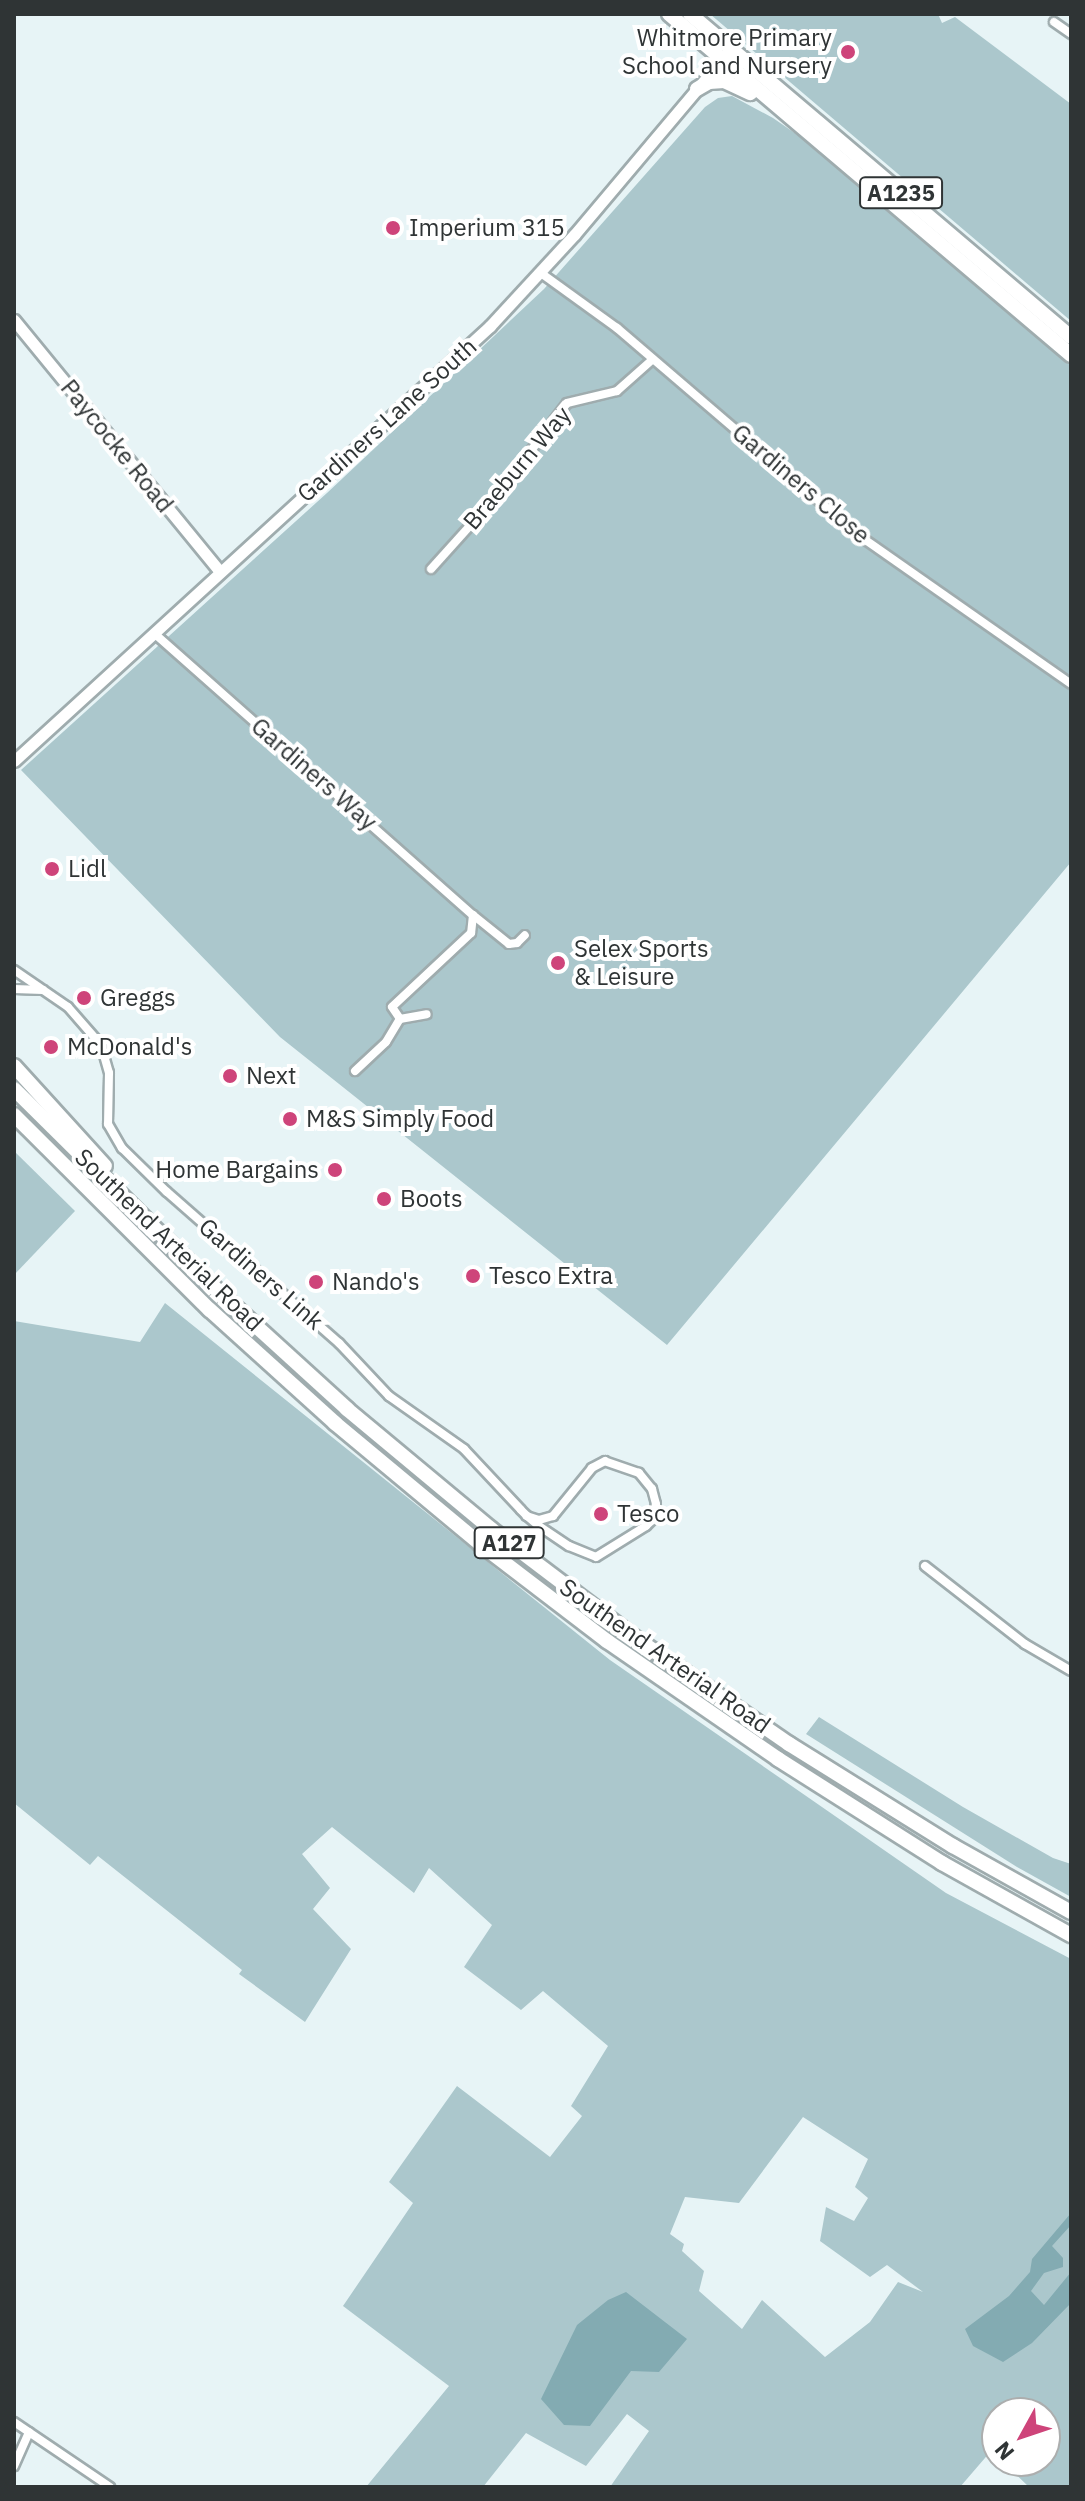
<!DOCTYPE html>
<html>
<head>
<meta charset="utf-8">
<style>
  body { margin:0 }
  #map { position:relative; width:1085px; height:2501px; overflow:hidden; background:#e7f4f6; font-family:"IBM Plex Sans",sans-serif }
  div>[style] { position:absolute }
  .green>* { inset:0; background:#abc7cc }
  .water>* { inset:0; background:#83abb2 }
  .roads { filter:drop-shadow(2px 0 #9facae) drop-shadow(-2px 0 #9facae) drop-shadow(0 2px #9facae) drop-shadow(0 -2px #9facae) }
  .minor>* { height:8px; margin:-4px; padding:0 4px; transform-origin:4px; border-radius:4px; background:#fff }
  .tertiary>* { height:11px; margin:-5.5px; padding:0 5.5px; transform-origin:5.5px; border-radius:5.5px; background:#fff }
  .primary>* { height:14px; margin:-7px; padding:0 7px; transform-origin:7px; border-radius:7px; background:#fff }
  .trunk>* { height:14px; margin:-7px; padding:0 7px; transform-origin:7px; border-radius:7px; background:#fff }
  .dots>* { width:22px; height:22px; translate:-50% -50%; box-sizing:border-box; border:4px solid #fff; border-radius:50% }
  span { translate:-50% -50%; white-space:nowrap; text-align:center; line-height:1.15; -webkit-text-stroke:8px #fff; paint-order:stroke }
  .shield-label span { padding:2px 6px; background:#fff; border:2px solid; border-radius:6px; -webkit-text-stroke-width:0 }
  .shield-label { font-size:22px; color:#2f3435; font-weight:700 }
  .poi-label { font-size:24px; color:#2f3435 }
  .right { translate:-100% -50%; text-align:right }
  .left { translate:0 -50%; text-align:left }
  .street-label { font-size:24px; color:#2f3435 }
  .frame { position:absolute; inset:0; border:16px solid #2f3435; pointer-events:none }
  .north { position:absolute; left:981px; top:2397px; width:80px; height:80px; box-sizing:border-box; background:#fff; border:2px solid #acaeae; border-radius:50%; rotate:230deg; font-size:22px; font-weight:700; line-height:32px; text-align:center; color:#2f3435 }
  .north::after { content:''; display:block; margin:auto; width:28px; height:36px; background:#ce447a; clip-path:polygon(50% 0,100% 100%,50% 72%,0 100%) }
</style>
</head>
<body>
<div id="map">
  <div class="green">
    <i style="clip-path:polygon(710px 14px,938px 14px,942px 23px,955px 17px,1071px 104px,1071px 321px)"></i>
    <i style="clip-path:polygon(732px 96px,773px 118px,815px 147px,1071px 366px,1071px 862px,667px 1345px,280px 1037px,21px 770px,327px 493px,544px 289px,705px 107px,718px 98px)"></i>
    <i style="clip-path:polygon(14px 1151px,75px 1211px,14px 1275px)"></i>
    <i style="clip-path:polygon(evenodd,165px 1303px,610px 1660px,946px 1893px,1071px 1959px,1071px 2487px,1029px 2487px,1002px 2461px,1045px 2461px,1045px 2413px,997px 2413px,997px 2456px,991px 2451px,960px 2487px,610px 2487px,649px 2431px,627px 2414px,586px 2466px,526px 2433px,483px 2487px,366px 2487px,449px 2386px,343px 2306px,413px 2203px,389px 2182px,457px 2086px,550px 2157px,582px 2116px,571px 2106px,608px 2046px,543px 1991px,521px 2010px,464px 1967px,492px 1925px,429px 1868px,414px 1893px,332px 1827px,302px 1854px,330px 1888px,313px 1909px,351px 1949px,305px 2022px,239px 1974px,242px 1970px,98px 1856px,90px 1865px,14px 1803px,14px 1321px,140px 1342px,165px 1303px,803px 2117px,868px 2159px,855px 2187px,868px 2198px,854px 2221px,826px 2207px,820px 2241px,870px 2277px,887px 2265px,923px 2292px,898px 2282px,870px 2322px,825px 2357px,762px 2300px,742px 2329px,699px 2291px,704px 2271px,682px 2251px,684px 2244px,670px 2234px,685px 2197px,739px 2203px,803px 2117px)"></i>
    <i style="clip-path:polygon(819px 1717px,963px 1807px,1053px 1858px,1071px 1864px,1071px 1897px,1017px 1867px,806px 1734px)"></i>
  </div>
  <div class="water">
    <i style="clip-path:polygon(1071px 2213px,1071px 2225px,1052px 2246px,1063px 2258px,1063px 2267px,1044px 2273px,1031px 2291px,1044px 2305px,1071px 2272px,1071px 2303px,1032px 2343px,1003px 2362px,973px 2346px,965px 2329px,1009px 2296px,1030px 2272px,1032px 2259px)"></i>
    <i style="clip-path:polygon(626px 2292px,687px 2339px,659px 2372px,631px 2371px,590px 2426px,564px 2425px,541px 2399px,577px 2325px,608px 2300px)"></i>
  </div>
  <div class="roads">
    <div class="minor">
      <i style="left:1054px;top:22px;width:21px;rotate:35deg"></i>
      <i style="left:541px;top:273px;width:94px;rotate:35.9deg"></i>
      <i style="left:617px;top:328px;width:316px;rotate:40.6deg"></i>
      <i style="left:857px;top:534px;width:261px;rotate:35deg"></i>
      <i style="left:431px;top:569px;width:96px;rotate:-48deg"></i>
      <i style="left:495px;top:498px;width:119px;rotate:-52.8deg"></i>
      <i style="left:567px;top:403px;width:51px;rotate:-13.5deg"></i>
      <i style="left:617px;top:391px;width:48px;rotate:-41.6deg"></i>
      <i style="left:155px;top:634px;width:424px;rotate:41.5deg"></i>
      <i style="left:473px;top:915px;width:18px;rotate:96deg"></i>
      <i style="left:471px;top:933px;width:108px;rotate:136.9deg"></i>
      <i style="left:392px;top:1007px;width:14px;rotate:56deg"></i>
      <i style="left:400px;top:1019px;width:27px;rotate:-10deg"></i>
      <i style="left:473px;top:915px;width:46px;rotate:38.9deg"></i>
      <i style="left:509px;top:944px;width:8px;rotate:-7deg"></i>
      <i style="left:517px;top:943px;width:11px;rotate:-45deg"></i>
      <i style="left:14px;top:970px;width:65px;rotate:34.4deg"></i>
      <i style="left:68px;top:1007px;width:50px;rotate:49deg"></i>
      <i style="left:101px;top:1045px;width:29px;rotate:74deg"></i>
      <i style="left:109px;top:1073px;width:51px;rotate:91.1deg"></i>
      <i style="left:108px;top:1124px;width:28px;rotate:60deg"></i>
      <i style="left:122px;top:1148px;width:63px;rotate:44.4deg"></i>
      <i style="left:167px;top:1192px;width:229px;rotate:41.3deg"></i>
      <i style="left:339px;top:1343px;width:73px;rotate:46.7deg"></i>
      <i style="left:389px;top:1396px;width:92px;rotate:35.2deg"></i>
      <i style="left:464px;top:1449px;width:83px;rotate:46.9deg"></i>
      <i style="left:521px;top:1510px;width:8px;rotate:45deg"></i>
      <i style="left:527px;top:1516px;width:16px;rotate:40deg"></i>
      <i style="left:539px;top:1526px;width:36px;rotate:34deg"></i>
      <i style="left:569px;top:1546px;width:29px;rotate:22deg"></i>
      <i style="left:596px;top:1557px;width:59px;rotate:-31.8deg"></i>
      <i style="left:646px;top:1526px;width:10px;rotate:-45deg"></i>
      <i style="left:653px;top:1519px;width:15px;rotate:-79deg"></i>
      <i style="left:656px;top:1504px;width:16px;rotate:-105deg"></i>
      <i style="left:652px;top:1489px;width:21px;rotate:-129deg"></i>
      <i style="left:639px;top:1473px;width:36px;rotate:-161deg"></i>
      <i style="left:605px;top:1461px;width:15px;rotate:152deg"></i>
      <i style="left:592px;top:1468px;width:62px;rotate:129.1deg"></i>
      <i style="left:553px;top:1516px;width:15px;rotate:164deg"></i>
      <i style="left:539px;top:1520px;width:13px;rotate:-162deg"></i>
      <i style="left:14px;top:989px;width:29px;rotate:2deg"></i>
      <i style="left:355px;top:1071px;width:42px;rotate:-43.1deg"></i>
      <i style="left:386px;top:1042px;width:27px;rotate:-59deg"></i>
      <i style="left:925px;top:1566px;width:127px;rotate:38deg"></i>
      <i style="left:1025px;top:1644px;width:53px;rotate:30.4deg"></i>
      <i style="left:14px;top:2422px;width:116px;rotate:34.1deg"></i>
      <i style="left:14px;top:2466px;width:37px;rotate:-66deg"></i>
    </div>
    <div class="tertiary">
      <i style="left:14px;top:320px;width:325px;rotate:50.7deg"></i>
      <i style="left:14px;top:761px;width:645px;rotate:-42.42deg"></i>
      <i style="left:490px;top:326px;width:124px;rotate:-47.3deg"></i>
      <i style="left:574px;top:235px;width:238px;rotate:-49.9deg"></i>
    </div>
    <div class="primary">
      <i style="left:669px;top:14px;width:527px;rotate:40.31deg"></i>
      <i style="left:690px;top:14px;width:499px;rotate:40.3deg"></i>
      <i style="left:697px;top:89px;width:14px;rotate:-30deg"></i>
      <i style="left:709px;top:82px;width:15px;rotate:-4deg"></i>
      <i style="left:724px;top:81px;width:29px;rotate:25deg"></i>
    </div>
    <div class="trunk">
      <i style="left:14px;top:1066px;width:135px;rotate:47.7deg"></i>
      <i style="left:14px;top:1089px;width:294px;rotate:44.7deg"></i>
      <i style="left:223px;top:1296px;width:168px;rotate:42.3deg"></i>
      <i style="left:347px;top:1409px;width:187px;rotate:39.8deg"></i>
      <i style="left:491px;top:1529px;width:176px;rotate:37.1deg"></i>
      <i style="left:631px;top:1635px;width:192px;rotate:34.6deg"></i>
      <i style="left:789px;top:1744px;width:193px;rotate:31.9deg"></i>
      <i style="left:953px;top:1846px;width:135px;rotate:29.2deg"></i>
      <i style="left:14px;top:1115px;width:276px;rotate:44.9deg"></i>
      <i style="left:210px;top:1310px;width:169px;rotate:42.1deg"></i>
      <i style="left:335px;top:1423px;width:189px;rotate:39.8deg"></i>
      <i style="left:480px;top:1544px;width:160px;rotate:37.4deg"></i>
      <i style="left:607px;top:1641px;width:208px;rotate:34.6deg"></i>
      <i style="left:778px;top:1759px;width:194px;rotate:32.4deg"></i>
      <i style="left:942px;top:1863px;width:148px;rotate:29.2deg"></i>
    </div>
  </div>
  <div class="dots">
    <i style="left:848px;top:52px;background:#ce447a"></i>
    <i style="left:393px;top:228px;background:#ce447a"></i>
    <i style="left:52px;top:869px;background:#ce447a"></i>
    <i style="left:558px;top:963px;background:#ce447a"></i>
    <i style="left:84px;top:998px;background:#ce447a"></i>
    <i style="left:51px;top:1047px;background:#ce447a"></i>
    <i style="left:230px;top:1076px;background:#ce447a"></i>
    <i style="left:290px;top:1119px;background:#ce447a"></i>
    <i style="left:335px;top:1170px;background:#ce447a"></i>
    <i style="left:384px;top:1199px;background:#ce447a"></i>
    <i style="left:473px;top:1276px;background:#ce447a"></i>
    <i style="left:316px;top:1282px;background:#ce447a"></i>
    <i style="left:601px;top:1514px;background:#ce447a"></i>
  </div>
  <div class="shield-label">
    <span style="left:901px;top:193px">A1235</span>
    <span style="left:509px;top:1543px">A127</span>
  </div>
  <div class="poi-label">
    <span class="right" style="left:832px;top:52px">Whitmore Primary<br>School and Nursery</span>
    <span class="left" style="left:409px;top:228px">Imperium 315</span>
    <span class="left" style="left:68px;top:869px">Lidl</span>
    <span class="left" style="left:574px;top:963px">Selex Sports<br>&amp; Leisure</span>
    <span class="left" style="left:100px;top:998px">Greggs</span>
    <span class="left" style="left:67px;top:1047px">McDonald's</span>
    <span class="left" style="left:246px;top:1076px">Next</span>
    <span class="left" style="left:306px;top:1119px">M&amp;S Simply Food</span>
    <span class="right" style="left:319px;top:1170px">Home Bargains</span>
    <span class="left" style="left:400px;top:1199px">Boots</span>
    <span class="left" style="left:489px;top:1276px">Tesco Extra</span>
    <span class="left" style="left:332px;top:1282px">Nando's</span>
    <span class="left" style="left:617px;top:1514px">Tesco</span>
  </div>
  <div class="street-label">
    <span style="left:387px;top:420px;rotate:-42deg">Gardiners Lane South</span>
    <span style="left:117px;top:446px;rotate:51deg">Paycocke Road</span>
    <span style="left:517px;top:468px;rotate:-50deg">Braeburn Way</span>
    <span style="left:801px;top:484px;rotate:40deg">Gardiners Close</span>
    <span style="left:314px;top:774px;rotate:41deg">Gardiners Way</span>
    <span style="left:169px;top:1240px;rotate:44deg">Southend Arterial Road</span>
    <span style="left:261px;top:1274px;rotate:41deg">Gardiners Link</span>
    <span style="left:665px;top:1656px;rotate:35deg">Southend Arterial Road</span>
  </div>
  <div class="frame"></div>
  <div class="north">N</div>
</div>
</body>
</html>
